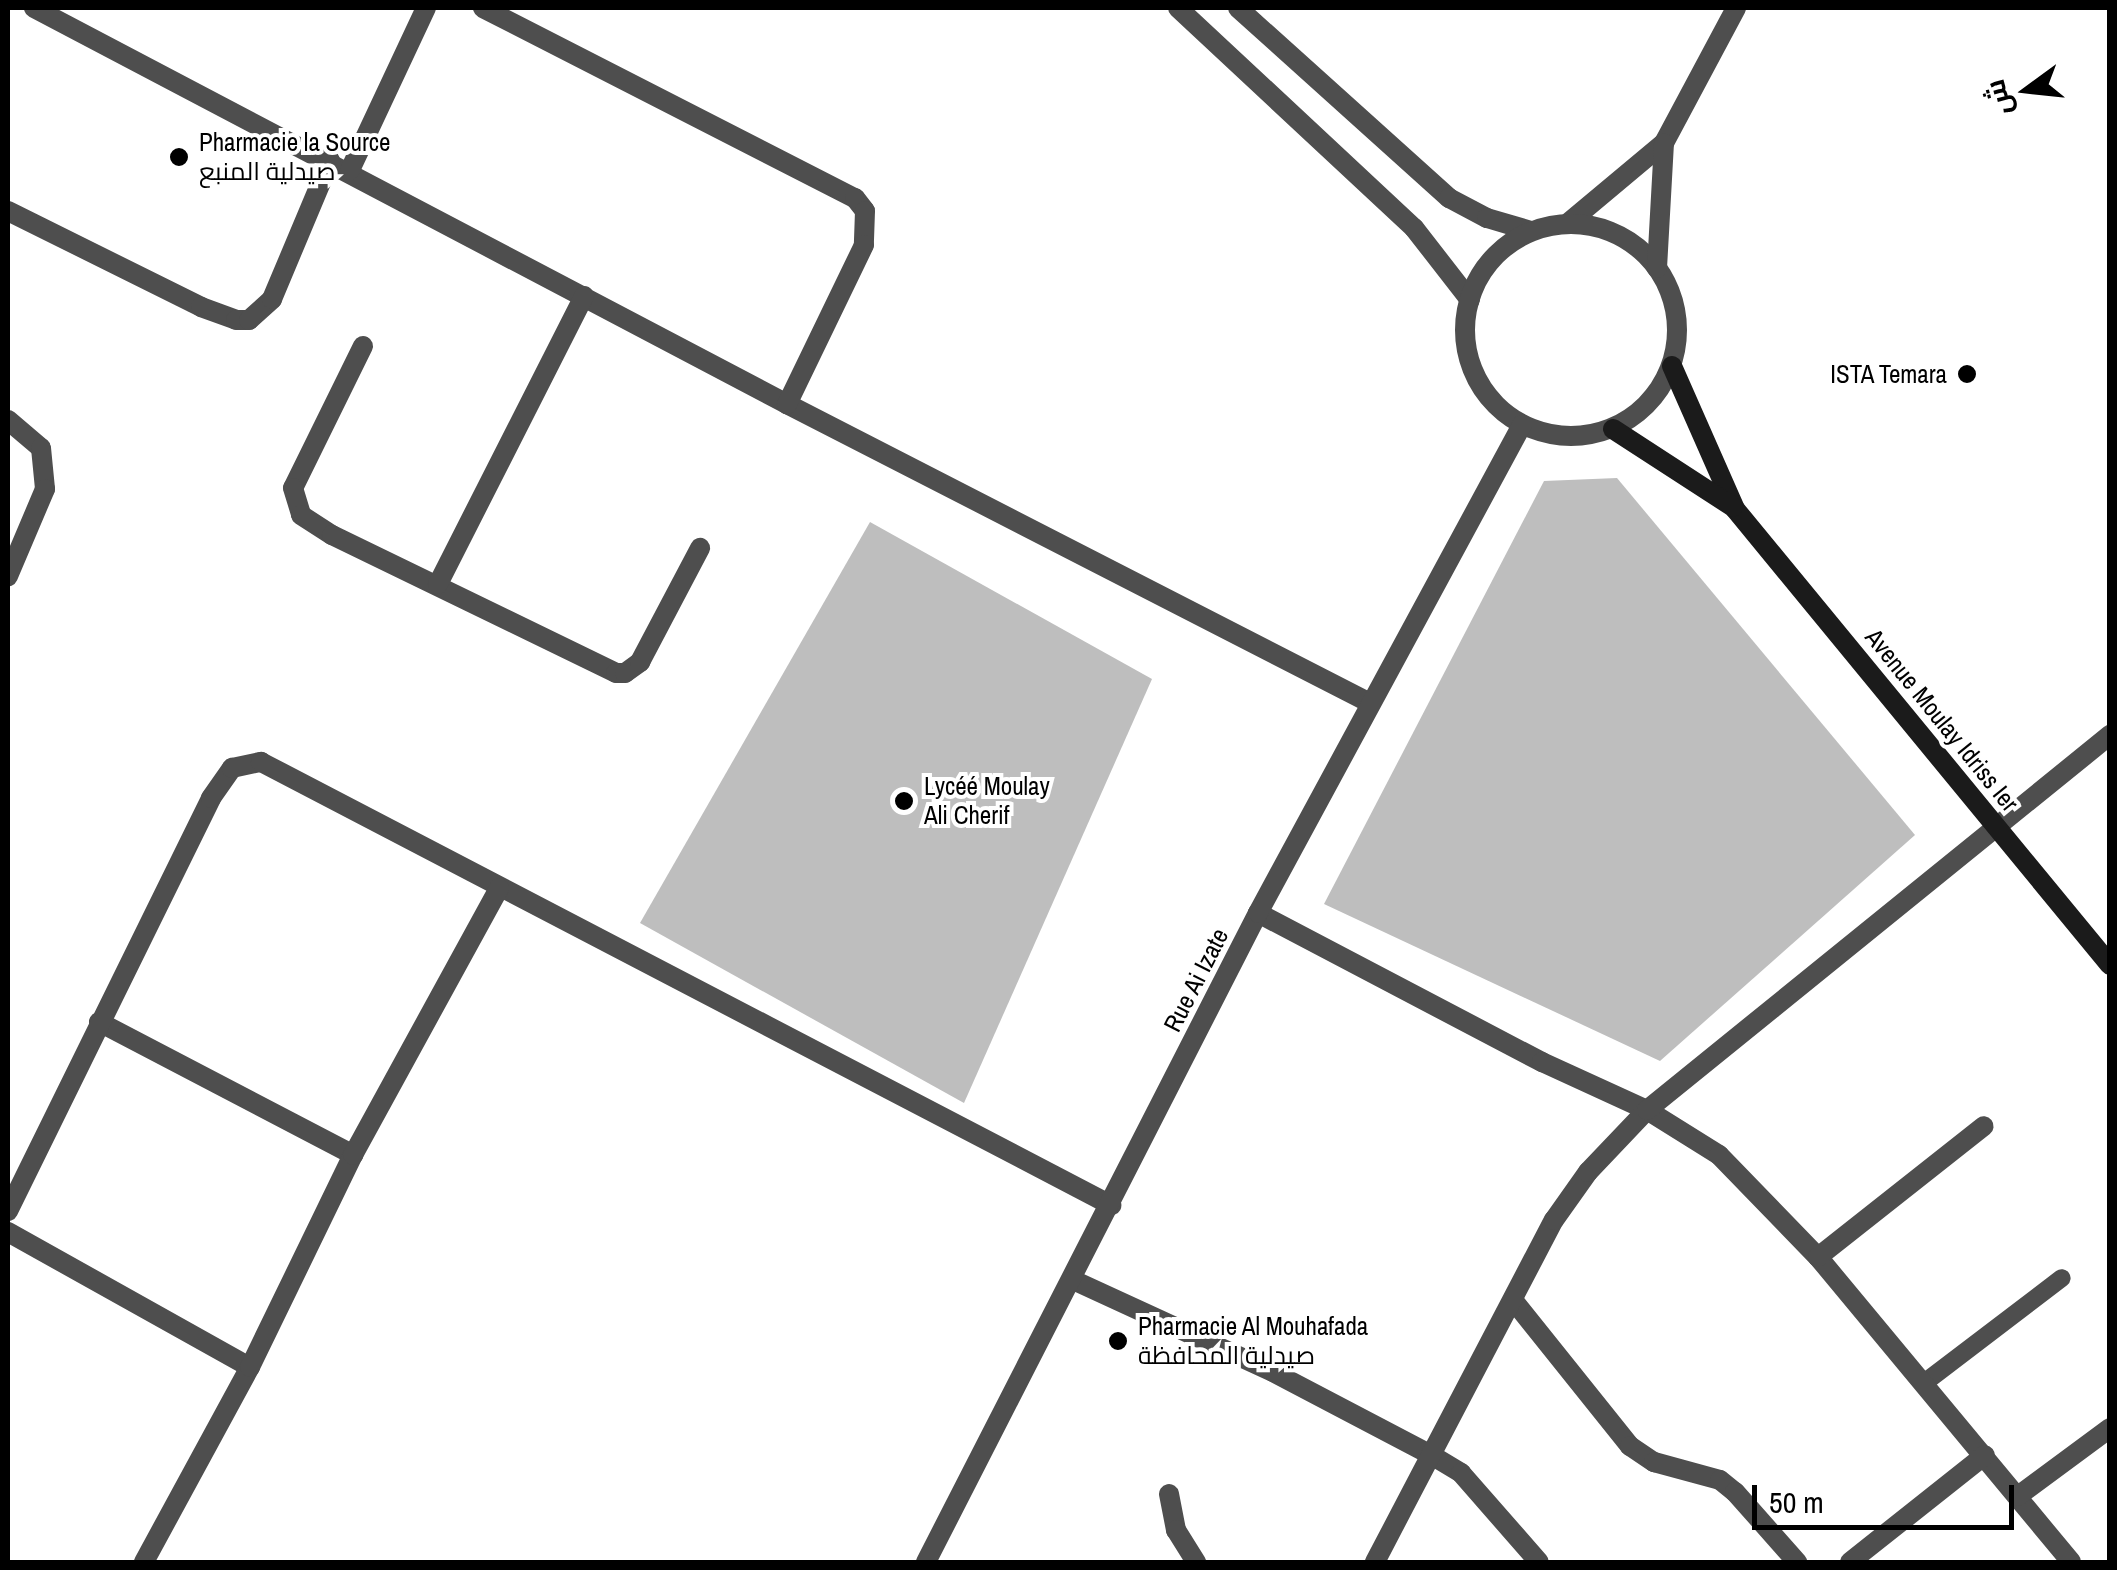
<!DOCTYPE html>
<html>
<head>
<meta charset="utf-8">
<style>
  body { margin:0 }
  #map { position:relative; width:2117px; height:1570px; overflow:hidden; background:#fff; font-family:"Archivo Narrow",Cairo,sans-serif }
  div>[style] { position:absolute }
  .building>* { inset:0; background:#bebebe }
  .service>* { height:18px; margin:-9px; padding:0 9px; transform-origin:9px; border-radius:9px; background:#4e4e4e }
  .minor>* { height:20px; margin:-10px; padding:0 10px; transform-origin:10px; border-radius:10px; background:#4e4e4e }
  .tertiary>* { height:20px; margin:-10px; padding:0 10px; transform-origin:10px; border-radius:10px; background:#4e4e4e }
  .tertiary>.ring { margin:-10px; padding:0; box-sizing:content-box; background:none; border:20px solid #4e4e4e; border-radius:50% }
  .secondary>* { height:20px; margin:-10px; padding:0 10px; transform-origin:10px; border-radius:10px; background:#1b1b1b }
  .dots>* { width:28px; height:28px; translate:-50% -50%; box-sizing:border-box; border:5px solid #fff; border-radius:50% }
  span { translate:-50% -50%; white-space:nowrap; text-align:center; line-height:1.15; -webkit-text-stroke:8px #fff; paint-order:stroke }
  .poi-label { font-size:25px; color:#000 }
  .left { translate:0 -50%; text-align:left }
  .right { translate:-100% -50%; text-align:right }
  .street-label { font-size:25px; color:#000 }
  .frame { position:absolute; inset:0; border:10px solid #000; pointer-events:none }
  .north { position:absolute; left:1977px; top:40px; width:100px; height:100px; -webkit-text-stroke:8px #fff; paint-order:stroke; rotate:255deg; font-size:28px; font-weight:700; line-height:40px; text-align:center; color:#000 }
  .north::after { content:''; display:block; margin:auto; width:35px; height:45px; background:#000; clip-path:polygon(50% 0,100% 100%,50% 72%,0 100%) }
  .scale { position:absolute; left:1752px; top:1485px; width:262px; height:45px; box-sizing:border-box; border:5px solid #000; border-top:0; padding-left:12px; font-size:30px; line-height:35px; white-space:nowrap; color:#000; -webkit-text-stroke:8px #fff; paint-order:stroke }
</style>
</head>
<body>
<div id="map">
  <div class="building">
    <i style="clip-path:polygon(1617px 478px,1915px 835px,1660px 1061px,1324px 904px,1544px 481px)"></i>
    <i style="clip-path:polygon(870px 522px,1152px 679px,964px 1103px,640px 923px)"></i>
  </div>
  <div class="service">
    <i style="left:1924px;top:1383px;width:173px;rotate:-37.3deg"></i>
  </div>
  <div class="minor">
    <i style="left:34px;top:8px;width:851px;rotate:27.74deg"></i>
    <i style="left:787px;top:404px;width:655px;rotate:27.15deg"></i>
    <i style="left:483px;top:8px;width:418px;rotate:27.1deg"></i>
    <i style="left:855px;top:198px;width:16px;rotate:52deg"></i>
    <i style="left:865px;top:211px;width:34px;rotate:92deg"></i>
    <i style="left:864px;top:245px;width:177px;rotate:115.8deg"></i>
    <i style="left:350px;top:170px;width:179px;rotate:-64.9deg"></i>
    <i style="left:8px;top:211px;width:216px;rotate:26.4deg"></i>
    <i style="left:201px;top:307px;width:37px;rotate:20deg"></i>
    <i style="left:236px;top:320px;width:13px"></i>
    <i style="left:249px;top:320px;width:31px;rotate:-42deg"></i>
    <i style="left:272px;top:299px;width:150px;rotate:-67.2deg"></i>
    <i style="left:363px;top:346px;width:158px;rotate:116.2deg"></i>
    <i style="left:293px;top:488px;width:28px;rotate:73deg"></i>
    <i style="left:301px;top:515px;width:37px;rotate:33deg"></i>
    <i style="left:332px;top:535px;width:316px;rotate:25.9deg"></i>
    <i style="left:616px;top:673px;width:9px"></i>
    <i style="left:625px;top:673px;width:19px;rotate:-36deg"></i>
    <i style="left:640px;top:662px;width:129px;rotate:-62.2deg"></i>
    <i style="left:8px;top:420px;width:43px;rotate:40.3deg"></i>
    <i style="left:41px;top:448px;width:41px;rotate:84.4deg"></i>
    <i style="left:45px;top:489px;width:95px;rotate:113deg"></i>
    <i style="left:438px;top:584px;width:323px;rotate:-63.1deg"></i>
    <i style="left:1258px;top:913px;width:321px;rotate:27.7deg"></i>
    <i style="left:1542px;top:1062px;width:115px;rotate:24.6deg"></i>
    <i style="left:1647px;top:1110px;width:85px;rotate:32deg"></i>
    <i style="left:1719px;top:1155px;width:142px;rotate:45.9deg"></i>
    <i style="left:1818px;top:1257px;width:396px;rotate:50.3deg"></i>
    <i style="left:99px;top:1022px;width:287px;rotate:27.6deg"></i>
    <i style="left:8px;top:1211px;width:460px;rotate:-63.8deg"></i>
    <i style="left:211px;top:798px;width:37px;rotate:-55deg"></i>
    <i style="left:232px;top:768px;width:30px;rotate:-12deg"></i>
    <i style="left:261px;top:762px;width:959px;rotate:27.53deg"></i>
    <i style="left:8px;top:1232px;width:277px;rotate:29.2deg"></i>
    <i style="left:1818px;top:1257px;width:211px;rotate:-38.3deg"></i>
    <i style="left:1073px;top:1280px;width:220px;rotate:24.7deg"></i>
    <i style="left:1273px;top:1372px;width:181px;rotate:27.7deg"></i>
    <i style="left:1433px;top:1456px;width:33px;rotate:31deg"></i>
    <i style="left:1461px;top:1473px;width:118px;rotate:48.8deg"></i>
    <i style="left:1513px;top:1300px;width:187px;rotate:51.3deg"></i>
    <i style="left:1630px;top:1446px;width:29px;rotate:34deg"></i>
    <i style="left:1654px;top:1462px;width:68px;rotate:15.3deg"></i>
    <i style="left:1720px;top:1480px;width:19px;rotate:39deg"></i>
    <i style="left:1735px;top:1492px;width:94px;rotate:48.5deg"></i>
    <i style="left:1169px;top:1494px;width:37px;rotate:79deg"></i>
    <i style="left:1176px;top:1530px;width:38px;rotate:58deg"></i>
    <i style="left:2018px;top:1496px;width:114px;rotate:-36.5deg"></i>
    <i style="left:144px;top:1562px;width:222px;rotate:-61.5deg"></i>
    <i style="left:250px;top:1367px;width:236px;rotate:-64.1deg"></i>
    <i style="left:353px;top:1155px;width:304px;rotate:-61.3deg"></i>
    <i style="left:1375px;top:1562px;width:386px;rotate:-62.4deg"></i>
    <i style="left:1554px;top:1220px;width:59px;rotate:-54.7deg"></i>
    <i style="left:1588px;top:1172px;width:86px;rotate:-46.4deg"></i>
    <i style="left:1647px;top:1110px;width:596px;rotate:-39.01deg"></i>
    <i style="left:1850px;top:1562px;width:172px;rotate:-38.4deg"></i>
  </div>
  <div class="tertiary">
    <i style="left:1178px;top:8px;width:323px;rotate:43deg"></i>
    <i style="left:1414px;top:228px;width:91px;rotate:52.1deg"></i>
    <i style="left:1238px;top:8px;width:284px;rotate:42deg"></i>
    <i style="left:1449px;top:198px;width:43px;rotate:27.8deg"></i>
    <i style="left:1487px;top:218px;width:46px;rotate:16.5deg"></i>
    <i style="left:1567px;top:224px;width:126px;rotate:-39.9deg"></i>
    <i style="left:1664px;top:143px;width:153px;rotate:-61.9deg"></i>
    <i class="ring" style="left:1465px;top:224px;width:192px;height:192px"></i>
    <i style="left:1657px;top:268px;width:125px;rotate:-86.8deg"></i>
    <i style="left:926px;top:1562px;width:729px;rotate:-62.91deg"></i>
    <i style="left:1258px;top:913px;width:555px;rotate:-61.59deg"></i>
  </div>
  <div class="secondary">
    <i style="left:1672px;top:366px;width:156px;rotate:66.2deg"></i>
    <i style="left:1735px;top:509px;width:590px;rotate:50.57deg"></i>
    <i style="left:1613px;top:429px;width:143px;rotate:33deg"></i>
  </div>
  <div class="dots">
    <i style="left:179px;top:157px;background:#000"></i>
    <i style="left:1967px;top:374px;background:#000"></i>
    <i style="left:904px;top:801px;background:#000"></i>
    <i style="left:1118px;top:1341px;background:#000"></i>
  </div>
  <div class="poi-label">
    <span class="left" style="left:199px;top:157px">Pharmacie la Source<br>صيدلية المنبع</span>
    <span class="right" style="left:1947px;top:374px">ISTA Temara</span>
    <span class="left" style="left:924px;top:801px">Lycéé Moulay<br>Ali Cherif</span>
    <span class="left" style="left:1138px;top:1341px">Pharmacie Al Mouhafada<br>صيدلية المحافظة</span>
  </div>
  <div class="street-label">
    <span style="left:1942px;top:720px;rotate:51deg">Avenue Moulay Idriss Ier</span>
    <span style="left:1196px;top:980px;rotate:-63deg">Rue Ai Izate</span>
  </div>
  <div class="frame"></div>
  <div class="north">ش</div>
  <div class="scale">50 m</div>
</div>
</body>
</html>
